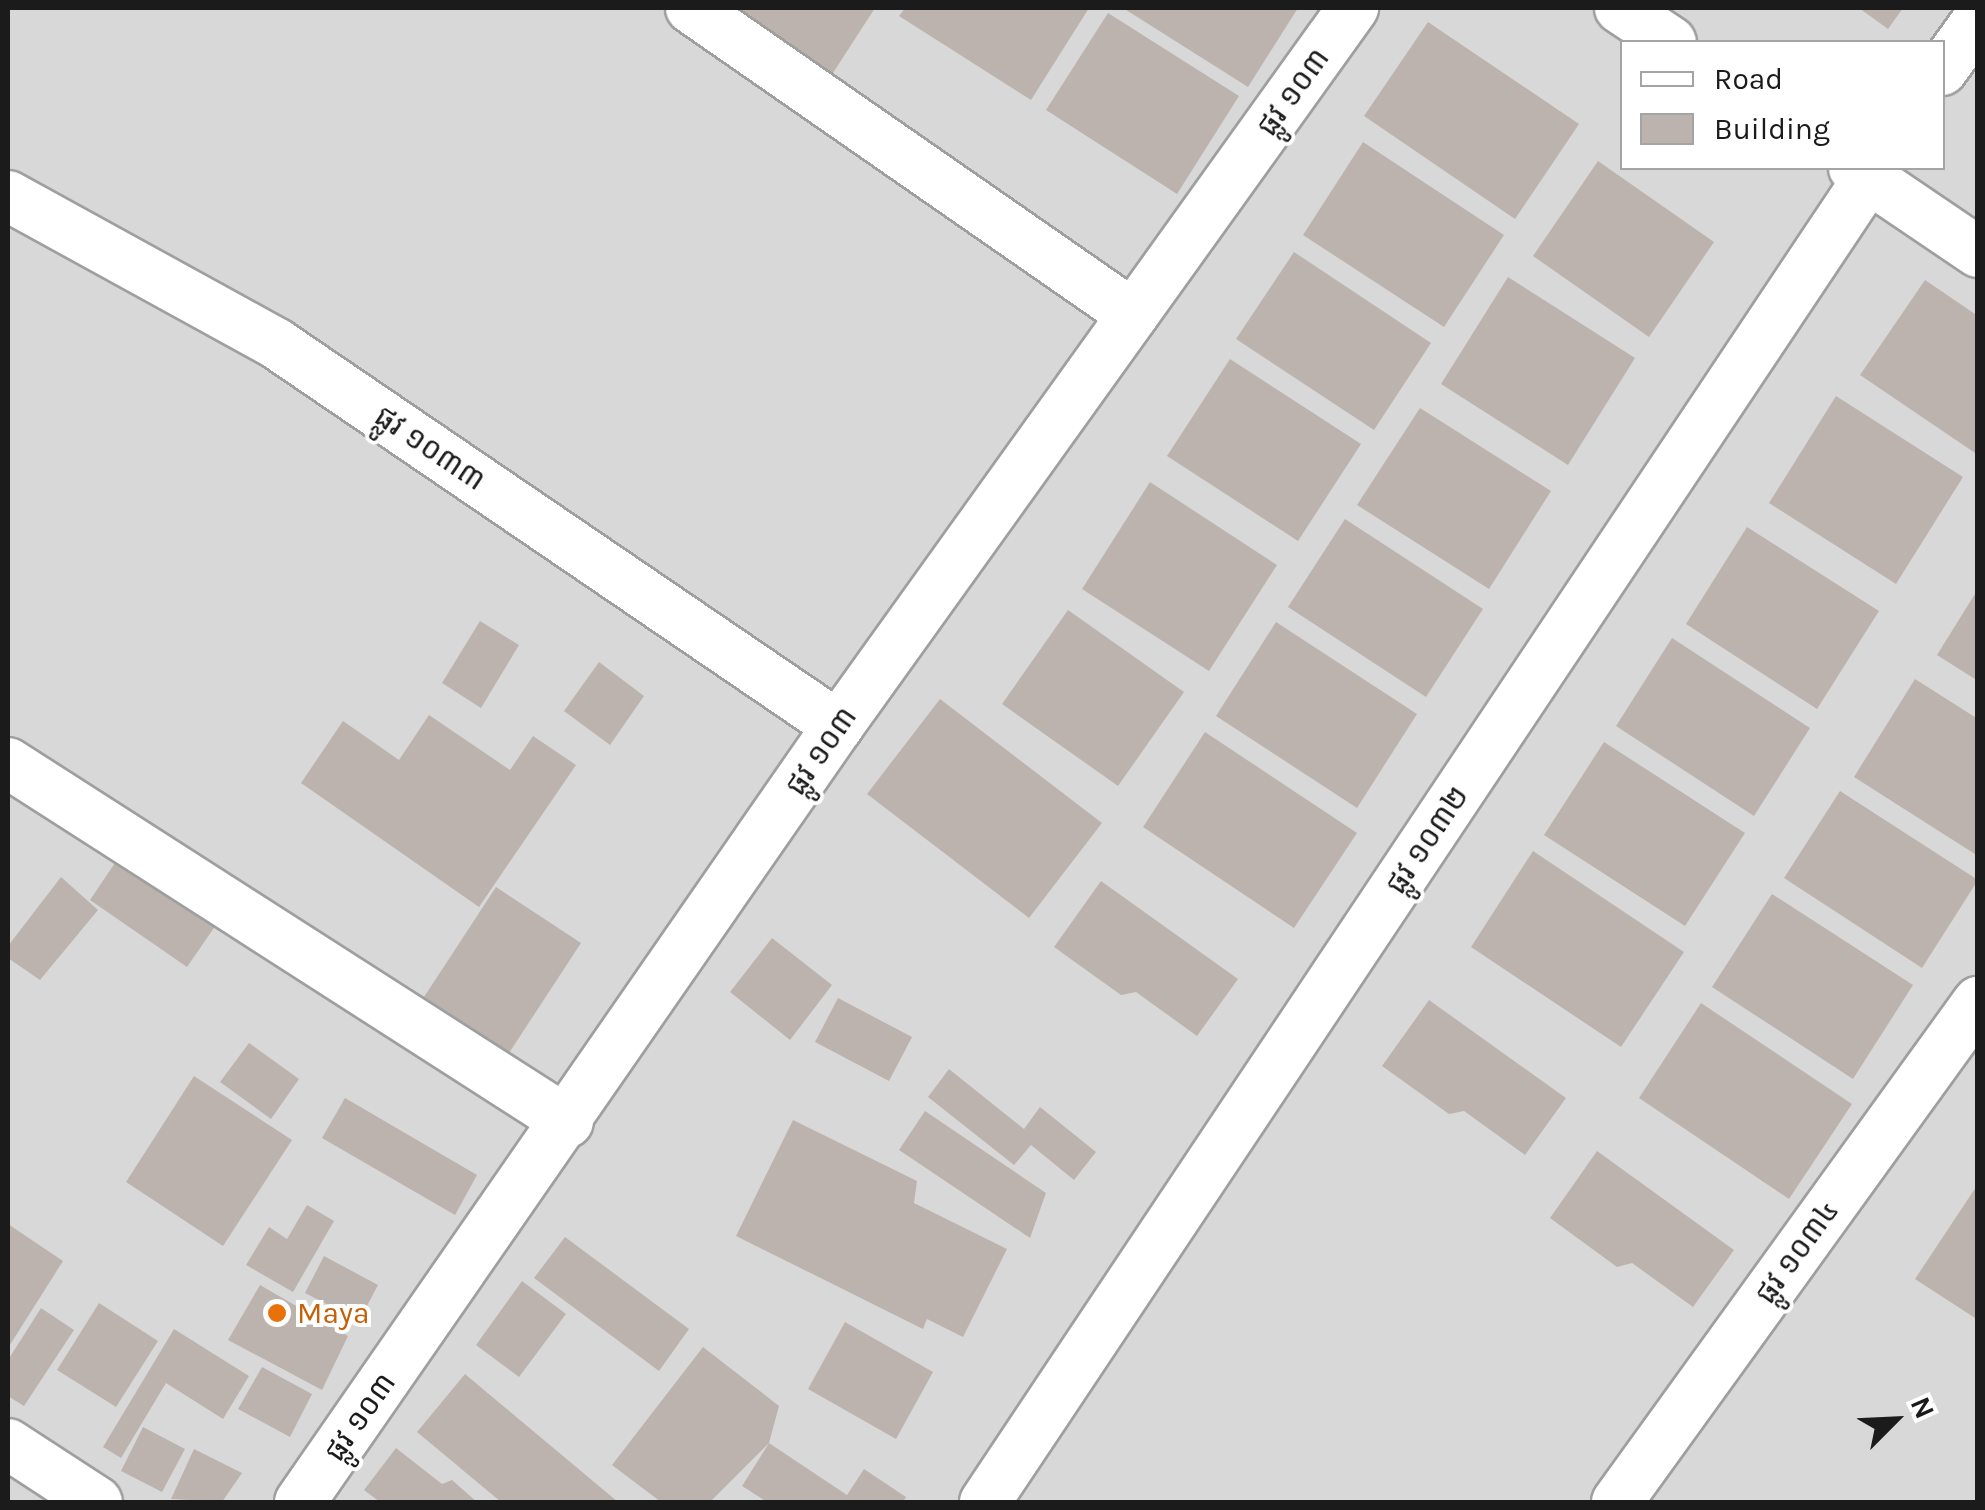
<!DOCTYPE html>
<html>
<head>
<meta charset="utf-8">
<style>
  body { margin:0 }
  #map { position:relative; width:1985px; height:1510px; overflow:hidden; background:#ece8e2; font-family:Karla,"Noto Sans Khmer",sans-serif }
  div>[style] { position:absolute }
  .residential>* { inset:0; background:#d9d8d8 }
  .building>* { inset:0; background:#bcb3af }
  .roads { filter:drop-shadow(2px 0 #9f9f9f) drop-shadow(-2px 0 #9f9f9f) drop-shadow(0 2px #9f9f9f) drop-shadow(0 -2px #9f9f9f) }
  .minor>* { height:50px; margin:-25px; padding:0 25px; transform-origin:25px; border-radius:25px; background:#fff }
  .dots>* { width:28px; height:28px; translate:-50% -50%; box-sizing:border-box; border:5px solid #fff; border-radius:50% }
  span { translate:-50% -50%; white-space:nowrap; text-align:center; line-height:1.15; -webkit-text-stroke:8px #fff; paint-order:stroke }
  .street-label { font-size:30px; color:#1b1b1b }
  .food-label { font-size:30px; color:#c56008 }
  .left { translate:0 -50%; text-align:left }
  .frame { position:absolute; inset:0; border:10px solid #1b1b1b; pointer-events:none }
  .legend { position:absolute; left:1620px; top:40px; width:325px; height:130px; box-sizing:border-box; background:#fff; border:2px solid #a4a4a4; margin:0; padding:12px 18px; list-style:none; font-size:30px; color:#1b1b1b }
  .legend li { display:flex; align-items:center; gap:20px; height:50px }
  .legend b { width:50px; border:2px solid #a4a4a4 }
  .north { position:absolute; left:1845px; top:1370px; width:100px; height:100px; -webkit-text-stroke:8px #fff; paint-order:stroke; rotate:66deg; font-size:28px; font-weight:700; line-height:40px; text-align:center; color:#1b1b1b }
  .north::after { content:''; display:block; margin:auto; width:35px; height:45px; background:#1b1b1b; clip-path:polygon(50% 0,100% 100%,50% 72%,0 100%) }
</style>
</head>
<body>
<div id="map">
  <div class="residential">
    <i style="clip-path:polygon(evenodd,8px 8px,1977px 8px,1977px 1502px,8px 1502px,8px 8px,1622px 42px,1942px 42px,1942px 168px,1622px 168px,1622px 42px)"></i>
  </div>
  <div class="building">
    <i style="clip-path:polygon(727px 8px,875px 8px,831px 76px)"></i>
    <i style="clip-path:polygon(905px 8px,1089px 8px,1031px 100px,899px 16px)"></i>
    <i style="clip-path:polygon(1123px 8px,1298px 8px,1248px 87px)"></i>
    <i style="clip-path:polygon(1859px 8px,1903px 8px,1888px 29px)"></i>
    <i style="clip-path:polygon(1108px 13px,1239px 96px,1177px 194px,1046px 110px)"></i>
    <i style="clip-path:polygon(1428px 22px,1579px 124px,1515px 219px,1364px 116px)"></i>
    <i style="clip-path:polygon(1363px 142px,1504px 235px,1444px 327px,1303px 235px)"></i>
    <i style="clip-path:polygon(1598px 161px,1714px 242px,1649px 337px,1533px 256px)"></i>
    <i style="clip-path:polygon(1294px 252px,1431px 343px,1374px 430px,1236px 339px)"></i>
    <i style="clip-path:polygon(1508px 277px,1635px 358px,1568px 465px,1441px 384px)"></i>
    <i style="clip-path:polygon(1925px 280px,1978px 316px,1978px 455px,1860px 375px)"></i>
    <i style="clip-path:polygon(1230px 359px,1361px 444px,1298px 541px,1167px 456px)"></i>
    <i style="clip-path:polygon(1836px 396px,1963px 477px,1896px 584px,1769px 503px)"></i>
    <i style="clip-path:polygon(1420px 408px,1551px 491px,1489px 589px,1357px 505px)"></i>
    <i style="clip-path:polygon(1150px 482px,1277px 565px,1209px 671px,1082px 589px)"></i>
    <i style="clip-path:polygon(1345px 519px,1483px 609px,1426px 697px,1288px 607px)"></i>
    <i style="clip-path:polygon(1747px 527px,1879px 611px,1817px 709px,1686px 624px)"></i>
    <i style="clip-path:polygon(1978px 589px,1978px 681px,1937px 655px)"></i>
    <i style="clip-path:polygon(1068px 610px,1184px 692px,1118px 786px,1002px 704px)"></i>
    <i style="clip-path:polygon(480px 621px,519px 645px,481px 708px,442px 683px)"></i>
    <i style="clip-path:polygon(1276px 622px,1417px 714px,1357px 808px,1216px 716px)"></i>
    <i style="clip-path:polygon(1672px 638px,1810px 728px,1754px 816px,1616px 726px)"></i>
    <i style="clip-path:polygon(599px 662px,644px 696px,610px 745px,564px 711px)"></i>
    <i style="clip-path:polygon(1915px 679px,1978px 719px,1978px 856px,1854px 777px)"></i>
    <i style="clip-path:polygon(940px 699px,1102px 823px,1029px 918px,867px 794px)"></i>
    <i style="clip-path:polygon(429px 715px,510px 770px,533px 736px,576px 765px,479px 907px,301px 783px,343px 721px,399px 760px)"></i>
    <i style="clip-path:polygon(1205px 732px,1357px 833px,1294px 928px,1143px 827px)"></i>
    <i style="clip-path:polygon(1604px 742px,1745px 833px,1685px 926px,1544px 835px)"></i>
    <i style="clip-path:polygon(1840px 791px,1978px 880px,1922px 968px,1784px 878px)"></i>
    <i style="clip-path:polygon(1533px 851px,1684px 952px,1621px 1047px,1471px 947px)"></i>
    <i style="clip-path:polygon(119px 857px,216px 925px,187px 967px,90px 900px)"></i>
    <i style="clip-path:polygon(61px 877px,98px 910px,40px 980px,8px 958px,8px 946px)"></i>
    <i style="clip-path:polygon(1101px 881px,1238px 979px,1197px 1036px,1136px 992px,1121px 995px,1054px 947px)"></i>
    <i style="clip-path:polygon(496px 887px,581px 943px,509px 1053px,424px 997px)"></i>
    <i style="clip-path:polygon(1772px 894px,1913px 985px,1853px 1079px,1712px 987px)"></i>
    <i style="clip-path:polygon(772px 938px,832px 985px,790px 1040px,730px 992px)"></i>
    <i style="clip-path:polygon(838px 998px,912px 1037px,889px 1081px,815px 1042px)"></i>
    <i style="clip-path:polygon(1429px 1000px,1566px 1098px,1525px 1155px,1464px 1111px,1449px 1114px,1382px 1066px)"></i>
    <i style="clip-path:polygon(1701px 1003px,1852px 1104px,1789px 1199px,1639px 1098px)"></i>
    <i style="clip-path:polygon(249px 1043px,299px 1079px,271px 1119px,220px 1082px)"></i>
    <i style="clip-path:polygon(949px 1069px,1024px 1129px,1040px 1107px,1096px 1152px,1074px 1180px,1031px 1145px,1014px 1165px,928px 1097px)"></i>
    <i style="clip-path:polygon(194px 1076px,292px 1140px,223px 1246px,126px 1182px)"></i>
    <i style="clip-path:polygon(345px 1098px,477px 1175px,455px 1215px,322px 1138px)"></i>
    <i style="clip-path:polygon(925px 1111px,1046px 1193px,1030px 1238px,899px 1150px)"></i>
    <i style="clip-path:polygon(793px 1120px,917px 1181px,914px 1203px,1007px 1249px,963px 1337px,927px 1319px,923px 1329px,736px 1236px)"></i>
    <i style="clip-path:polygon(1597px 1151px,1734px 1250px,1693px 1307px,1632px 1263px,1617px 1267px,1550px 1218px)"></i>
    <i style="clip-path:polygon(1978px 1184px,1978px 1320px,1915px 1279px)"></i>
    <i style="clip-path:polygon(307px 1205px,334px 1221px,293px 1292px,246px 1265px,269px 1227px,287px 1239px)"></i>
    <i style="clip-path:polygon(8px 1224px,63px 1261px,8px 1348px)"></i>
    <i style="clip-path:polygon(565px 1237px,689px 1329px,659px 1371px,534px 1278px)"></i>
    <i style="clip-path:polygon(324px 1256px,378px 1285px,359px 1321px,305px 1293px)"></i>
    <i style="clip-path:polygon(522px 1281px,566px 1314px,519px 1377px,476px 1345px)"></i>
    <i style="clip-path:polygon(260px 1285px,348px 1336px,322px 1390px,228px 1340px)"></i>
    <i style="clip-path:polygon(99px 1303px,158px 1341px,116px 1407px,57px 1370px)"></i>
    <i style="clip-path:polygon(41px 1308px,74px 1330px,24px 1406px,8px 1396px,8px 1360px)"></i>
    <i style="clip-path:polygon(845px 1322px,933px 1372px,896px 1439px,808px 1389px)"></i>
    <i style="clip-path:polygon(174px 1329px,249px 1376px,223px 1419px,166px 1383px,121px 1458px,103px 1447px)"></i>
    <i style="clip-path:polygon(703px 1347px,779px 1406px,769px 1443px,847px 1495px,864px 1469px,906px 1497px,903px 1502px,767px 1502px,742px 1486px,769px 1443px,710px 1502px,661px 1502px,612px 1465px)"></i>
    <i style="clip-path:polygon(262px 1367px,312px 1394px,290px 1437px,238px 1409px)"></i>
    <i style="clip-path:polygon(465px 1374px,618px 1502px,501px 1502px,417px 1432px)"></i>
    <i style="clip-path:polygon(143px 1427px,185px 1449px,162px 1492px,121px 1471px)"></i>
    <i style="clip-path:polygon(396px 1448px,442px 1484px,452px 1480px,477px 1502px,380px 1502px,364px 1490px)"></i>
    <i style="clip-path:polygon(194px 1449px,242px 1473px,222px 1502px,171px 1499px)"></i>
  </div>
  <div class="roads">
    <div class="minor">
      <i style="left:691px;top:8px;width:538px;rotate:34.78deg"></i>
      <i style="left:1620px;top:8px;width:61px;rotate:33.7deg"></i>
      <i style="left:1942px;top:70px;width:62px;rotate:-54.2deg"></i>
      <i style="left:1854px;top:168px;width:150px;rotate:34.1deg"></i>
      <i style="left:8px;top:196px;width:307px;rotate:28.8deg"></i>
      <i style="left:277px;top:344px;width:679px;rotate:34.25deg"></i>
      <i style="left:8px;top:763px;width:665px;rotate:32.66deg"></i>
      <i style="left:8px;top:1444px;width:106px;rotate:33.1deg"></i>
      <i style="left:300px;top:1502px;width:944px;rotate:-55.27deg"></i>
      <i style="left:838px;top:726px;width:884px;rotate:-54.35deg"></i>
      <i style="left:985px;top:1502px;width:1604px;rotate:-56.29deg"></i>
      <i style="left:1617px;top:1502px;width:617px;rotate:-54.17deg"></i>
    </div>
  </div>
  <div class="dots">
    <i style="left:277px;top:1313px;background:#e8710a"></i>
  </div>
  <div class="street-label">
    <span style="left:1293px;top:92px;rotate:-54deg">ផ្លូវ ១០៣</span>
    <span style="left:430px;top:448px;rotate:34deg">ផ្លូវ ១០៣៣</span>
    <span style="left:821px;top:751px;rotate:-55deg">ផ្លូវ ១០៣</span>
    <span style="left:1427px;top:840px;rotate:-56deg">ផ្លូវ ១០៣២</span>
    <span style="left:1797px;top:1252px;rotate:-54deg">ផ្លូវ ១០៣៤</span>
    <span style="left:360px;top:1417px;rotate:-55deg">ផ្លូវ ១០៣</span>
  </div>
  <div class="food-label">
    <span class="left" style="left:297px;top:1313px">Maya</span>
  </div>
  <div class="frame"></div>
  <ul class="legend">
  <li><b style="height:12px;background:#fff"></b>Road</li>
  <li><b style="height:28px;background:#bcb3af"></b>Building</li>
  </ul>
  <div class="north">N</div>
</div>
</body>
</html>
